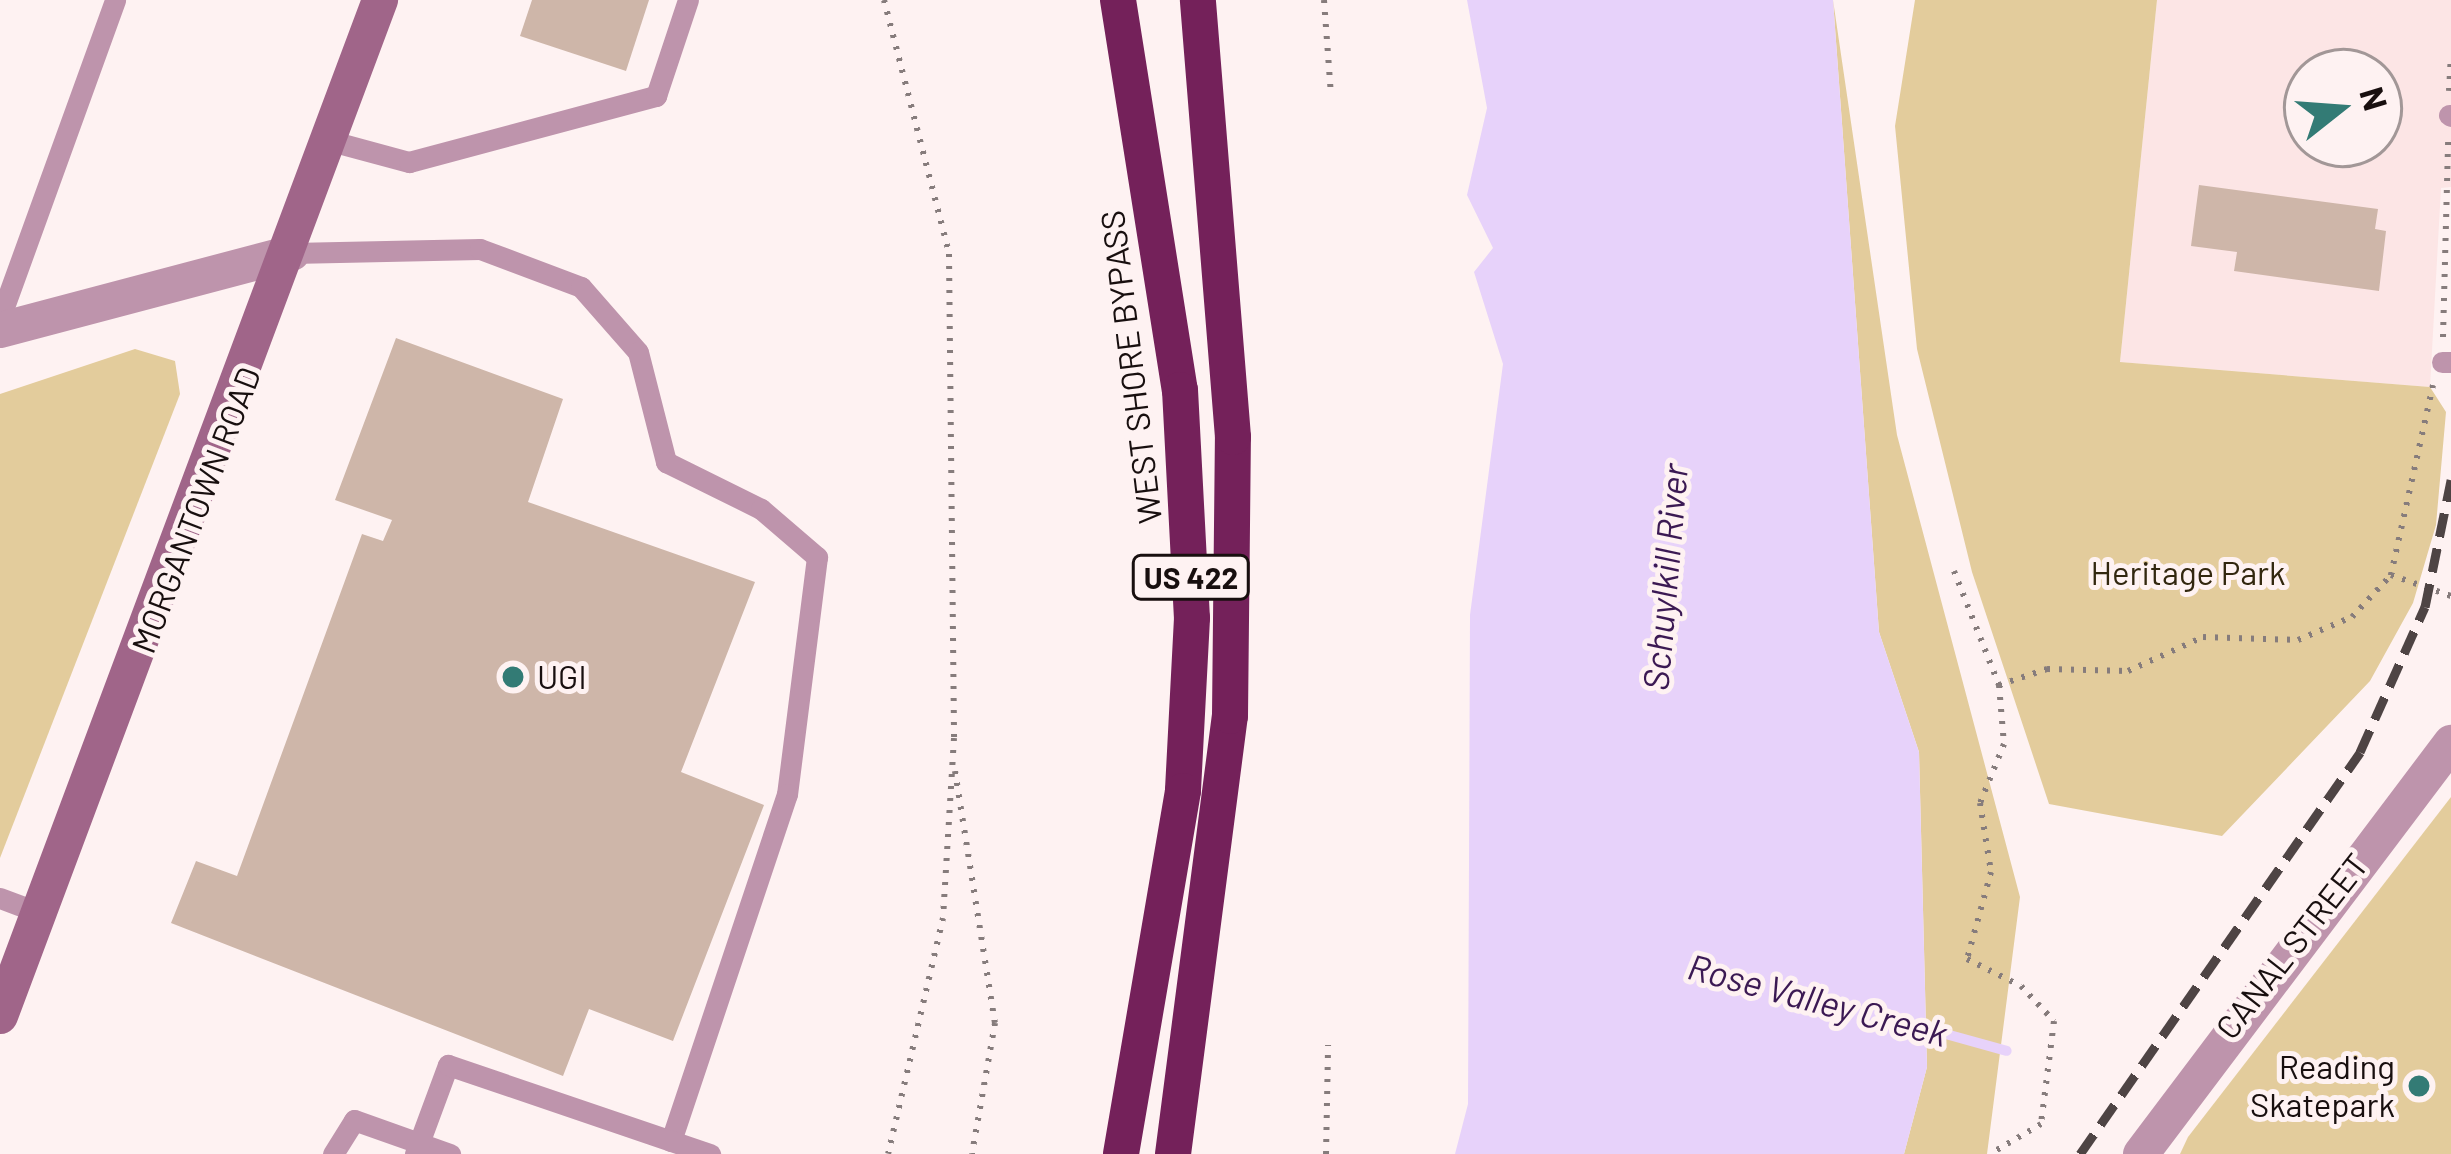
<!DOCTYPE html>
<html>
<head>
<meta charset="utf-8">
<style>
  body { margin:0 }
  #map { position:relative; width:2451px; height:1154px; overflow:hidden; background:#fef2f2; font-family:Barlow,sans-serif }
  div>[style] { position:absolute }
  .built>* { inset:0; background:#fce5e5 }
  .green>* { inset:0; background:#e3cc9c }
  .water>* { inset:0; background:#e7d2fa }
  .stream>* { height:10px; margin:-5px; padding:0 5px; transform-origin:5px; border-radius:5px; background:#e7d2fa }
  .building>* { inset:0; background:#ceb6a9 }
  .path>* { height:6px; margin-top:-3px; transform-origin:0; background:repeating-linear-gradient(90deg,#867c7c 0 3px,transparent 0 12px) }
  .lane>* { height:21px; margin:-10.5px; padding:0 10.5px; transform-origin:10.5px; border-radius:10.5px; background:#be94ac }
  .street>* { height:36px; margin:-18px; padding:0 18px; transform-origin:18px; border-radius:18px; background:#be94ac }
  .secondary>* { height:36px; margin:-18px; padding:0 18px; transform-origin:18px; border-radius:18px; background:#a06589 }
  .highway>* { height:36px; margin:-18px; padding:0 18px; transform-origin:18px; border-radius:18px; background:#74215a }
  .rail>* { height:9px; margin-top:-4.5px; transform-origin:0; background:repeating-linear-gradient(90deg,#4e4444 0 24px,transparent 0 36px) }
  .dots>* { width:33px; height:33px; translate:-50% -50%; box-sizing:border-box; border:6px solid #fef2f2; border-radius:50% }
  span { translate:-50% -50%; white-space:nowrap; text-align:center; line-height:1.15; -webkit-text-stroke:10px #fef2f2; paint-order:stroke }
  .shield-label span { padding:3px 9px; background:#fef2f2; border:3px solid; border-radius:9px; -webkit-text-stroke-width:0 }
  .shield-label { font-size:30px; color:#180f0f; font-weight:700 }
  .street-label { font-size:33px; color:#180f0f }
  .park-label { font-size:33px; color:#32270f }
  .poi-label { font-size:33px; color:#180f0f }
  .left { translate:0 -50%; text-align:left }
  .right { translate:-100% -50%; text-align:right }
  .water-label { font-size:36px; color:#3b1953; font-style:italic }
  .north { position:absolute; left:2283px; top:48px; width:120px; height:120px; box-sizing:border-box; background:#fef2f2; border:3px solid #a29797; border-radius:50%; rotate:73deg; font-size:33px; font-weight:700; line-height:48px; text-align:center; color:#180f0f }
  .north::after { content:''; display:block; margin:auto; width:42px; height:54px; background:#337b75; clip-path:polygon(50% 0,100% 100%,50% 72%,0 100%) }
</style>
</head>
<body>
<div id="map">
  <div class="built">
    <i style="clip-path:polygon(evenodd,2157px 0,2451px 0,2451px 187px,2441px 188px,2430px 387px,2120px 362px,2157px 0,2307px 72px,2379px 72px,2379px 144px,2307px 144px,2307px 72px)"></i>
  </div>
  <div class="green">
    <i style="clip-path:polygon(1833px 0,1897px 435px,2020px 897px,1987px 1154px,1904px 1154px,1927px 1067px,1919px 752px,1879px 632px)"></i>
    <i style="clip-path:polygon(1915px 0,2157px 0,2120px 362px,2430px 387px,2446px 412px,2436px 525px,2413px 603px,2370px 681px,2222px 836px,2049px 804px,1972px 572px,1917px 349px,1895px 126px)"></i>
    <i style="clip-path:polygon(135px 349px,175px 361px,180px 394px,0 858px,0 394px)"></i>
    <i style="clip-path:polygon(2451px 797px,2451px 1154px,2180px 1154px,2188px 1137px)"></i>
  </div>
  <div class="water">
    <i style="clip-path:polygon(1467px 0,1833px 0,1879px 632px,1919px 752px,1927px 1067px,1904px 1154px,1455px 1154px,1468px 1104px,1470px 615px,1503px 364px,1474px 272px,1493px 248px,1467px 195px,1487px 108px)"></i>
  </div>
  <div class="stream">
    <i style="left:1917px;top:1026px;width:93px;rotate:15.5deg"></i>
  </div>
  <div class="building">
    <i style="clip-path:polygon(532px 0,649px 0,626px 71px,520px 36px)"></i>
    <i style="clip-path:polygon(2199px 185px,2378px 209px,2375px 229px,2386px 231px,2379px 291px,2234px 271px,2237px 252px,2191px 246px)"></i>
    <i style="clip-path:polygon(396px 338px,563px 399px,528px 502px,755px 582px,681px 772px,764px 805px,673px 1041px,589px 1009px,563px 1076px,171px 923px,196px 861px,237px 876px,362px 534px,383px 541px,392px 520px,335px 500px)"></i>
  </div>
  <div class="path">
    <i style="left:884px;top:0;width:262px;rotate:75.6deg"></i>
    <i style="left:949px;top:254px;width:484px;rotate:89.4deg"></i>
    <i style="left:954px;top:738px;width:180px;rotate:93.5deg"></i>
    <i style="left:943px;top:918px;width:242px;rotate:103.1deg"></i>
    <i style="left:1324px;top:0;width:95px;rotate:85.8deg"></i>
    <i style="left:2449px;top:91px;width:34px;rotate:-87deg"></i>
    <i style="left:2443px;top:337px;width:197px;rotate:-88.5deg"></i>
    <i style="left:2433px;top:385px;width:195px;rotate:102.5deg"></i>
    <i style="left:2391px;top:575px;width:64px;rotate:19.3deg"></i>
    <i style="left:1954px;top:571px;width:123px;rotate:68.5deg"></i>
    <i style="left:1999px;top:685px;width:59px;rotate:85.2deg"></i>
    <i style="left:2004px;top:744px;width:64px;rotate:112.1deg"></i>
    <i style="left:1980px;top:803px;width:70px;rotate:80.9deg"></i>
    <i style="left:1991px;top:872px;width:90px;rotate:105.4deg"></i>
    <i style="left:1967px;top:959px;width:60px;rotate:26.6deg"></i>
    <i style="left:2021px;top:986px;width:48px;rotate:46.7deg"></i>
    <i style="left:2054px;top:1021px;width:104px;rotate:97.2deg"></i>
    <i style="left:2041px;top:1124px;width:59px;rotate:149.5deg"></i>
    <i style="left:1999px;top:685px;width:51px;rotate:-18.4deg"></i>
    <i style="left:2047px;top:669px;width:81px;rotate:1.4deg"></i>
    <i style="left:2128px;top:671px;width:82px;rotate:-24.4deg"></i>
    <i style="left:2203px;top:637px;width:95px;rotate:1.8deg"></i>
    <i style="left:2298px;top:640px;width:59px;rotate:-23.1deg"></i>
    <i style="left:2352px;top:617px;width:57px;rotate:-47.1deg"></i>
    <i style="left:955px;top:771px;width:255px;rotate:81deg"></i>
    <i style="left:995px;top:1023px;width:133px;rotate:100deg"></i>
    <i style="left:1326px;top:1154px;width:109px;rotate:-88.9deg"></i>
  </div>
  <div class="lane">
    <i style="left:2449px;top:115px;width:2px;rotate:27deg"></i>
    <i style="left:331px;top:141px;width:81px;rotate:15.1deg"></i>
    <i style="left:409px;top:162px;width:256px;rotate:-15deg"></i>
    <i style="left:656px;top:96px;width:101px;rotate:-71.6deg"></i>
    <i style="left:292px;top:253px;width:188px;rotate:-1.2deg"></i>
    <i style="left:480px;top:249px;width:108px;rotate:20.6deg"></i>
    <i style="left:581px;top:287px;width:86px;rotate:48.8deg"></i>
    <i style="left:638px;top:352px;width:114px;rotate:75.7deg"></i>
    <i style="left:666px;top:462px;width:106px;rotate:26.3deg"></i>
    <i style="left:761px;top:509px;width:74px;rotate:40.6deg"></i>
    <i style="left:817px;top:557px;width:239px;rotate:97.2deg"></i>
    <i style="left:787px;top:794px;width:366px;rotate:108.5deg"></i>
    <i style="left:0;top:318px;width:338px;rotate:-70.1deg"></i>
    <i style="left:2442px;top:362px;width:9px"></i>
    <i style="left:0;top:898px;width:43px;rotate:20.6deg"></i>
    <i style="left:333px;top:1154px;width:40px;rotate:-58deg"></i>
    <i style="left:354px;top:1120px;width:102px;rotate:19.5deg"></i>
    <i style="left:415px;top:1154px;width:95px;rotate:-69.7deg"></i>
    <i style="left:448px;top:1065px;width:277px;rotate:18.8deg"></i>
  </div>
  <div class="street">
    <i style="left:0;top:330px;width:302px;rotate:-14.8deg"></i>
    <i style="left:2141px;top:1154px;width:515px;rotate:-52.97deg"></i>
  </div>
  <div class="secondary">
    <i style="left:0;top:1016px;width:1085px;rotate:-69.49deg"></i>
  </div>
  <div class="highway">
    <i style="left:1118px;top:0;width:395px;rotate:81deg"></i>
    <i style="left:1180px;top:390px;width:228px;rotate:87deg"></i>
    <i style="left:1192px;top:618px;width:173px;rotate:93deg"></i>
    <i style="left:1183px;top:791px;width:368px;rotate:99.7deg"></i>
    <i style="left:1173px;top:1154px;width:442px;rotate:-82.6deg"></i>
    <i style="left:1230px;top:716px;width:279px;rotate:-89.4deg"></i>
    <i style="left:1233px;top:437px;width:438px;rotate:-94.6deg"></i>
  </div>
  <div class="rail">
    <i style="left:2080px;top:1154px;width:490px;rotate:-55.1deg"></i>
    <i style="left:2360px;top:752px;width:159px;rotate:-65.9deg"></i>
    <i style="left:2425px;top:607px;width:130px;rotate:-78.4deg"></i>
  </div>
  <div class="dots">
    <i style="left:513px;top:677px;background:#337b75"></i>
    <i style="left:2419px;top:1086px;background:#337b75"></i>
  </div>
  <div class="shield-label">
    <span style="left:1191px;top:577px">US 422</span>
  </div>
  <div class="street-label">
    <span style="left:1131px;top:367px;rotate:-97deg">WEST SHORE BYPASS</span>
    <span style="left:196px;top:510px;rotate:-69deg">MORGANTOWN ROAD</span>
    <span style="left:2292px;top:946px;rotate:-52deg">CANAL STREET</span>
  </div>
  <div class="park-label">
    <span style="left:2188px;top:573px">Heritage Park</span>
  </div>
  <div class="poi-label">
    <span class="left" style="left:537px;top:677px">UGI</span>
    <span class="right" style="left:2395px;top:1086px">Reading<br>Skatepark</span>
  </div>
  <div class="water-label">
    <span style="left:1664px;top:577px;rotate:-85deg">Schuylkill River</span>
    <span style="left:1818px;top:999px;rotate:15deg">Rose Valley Creek</span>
  </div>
  <div class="north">N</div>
</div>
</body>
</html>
